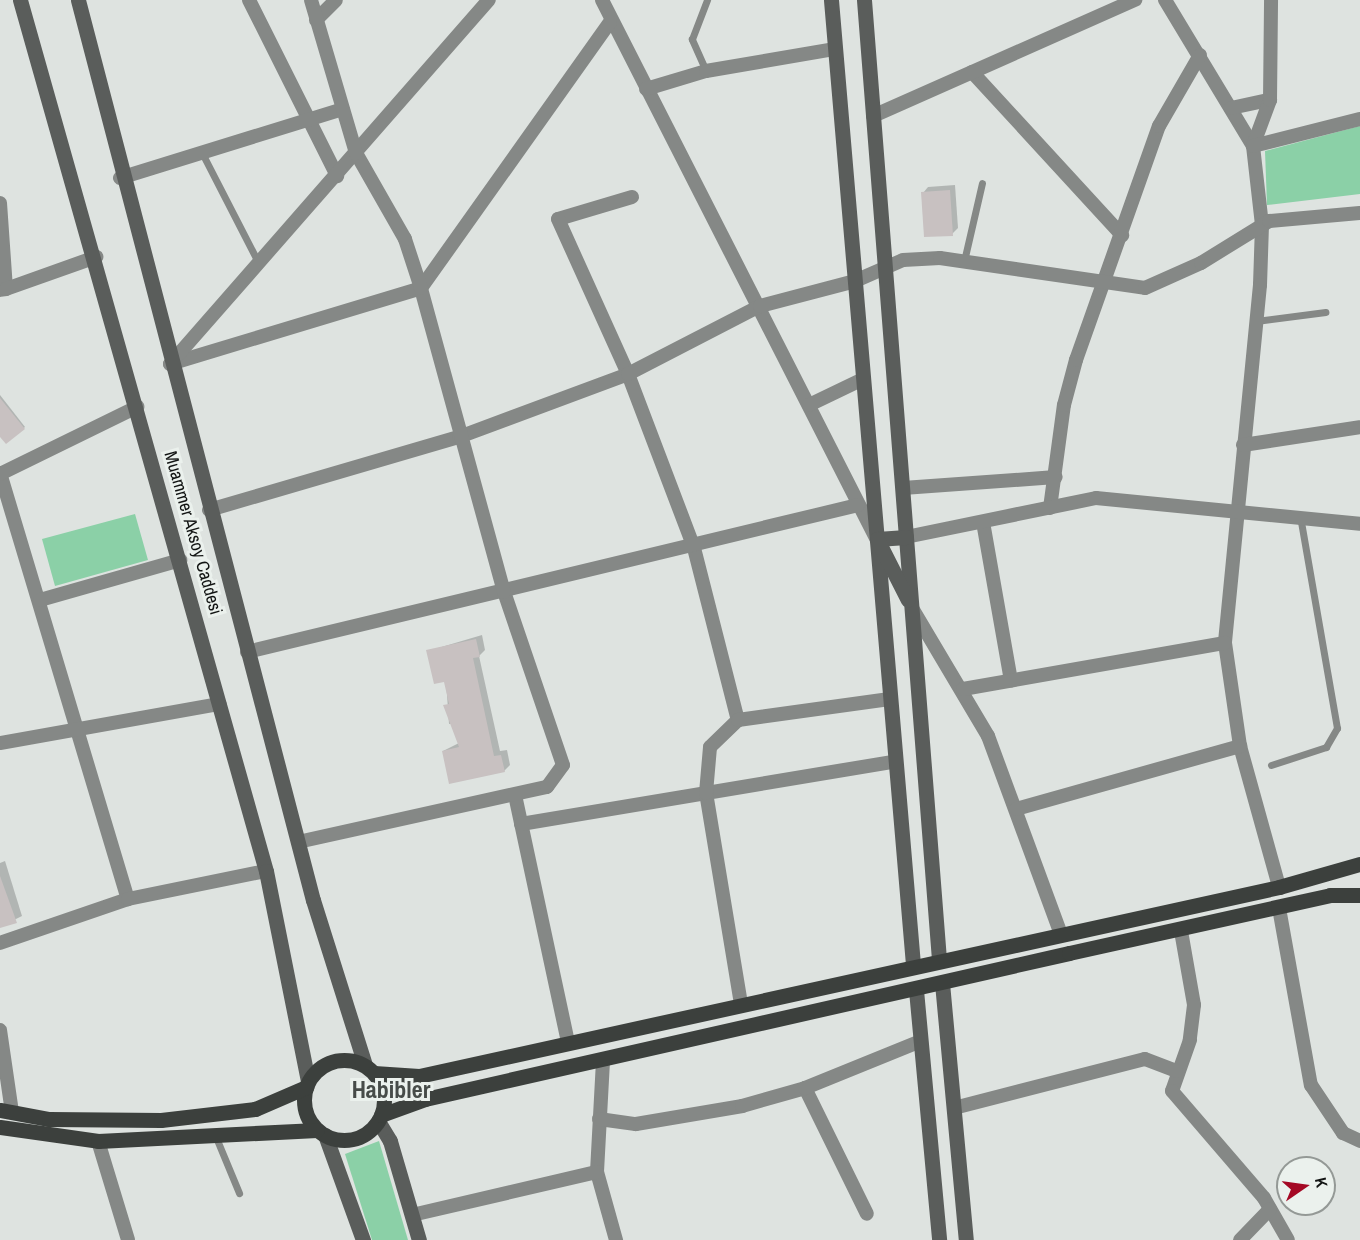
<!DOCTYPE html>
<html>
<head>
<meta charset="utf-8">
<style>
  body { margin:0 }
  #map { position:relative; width:1360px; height:1240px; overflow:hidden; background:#dee3e0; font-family:"Archivo Narrow",sans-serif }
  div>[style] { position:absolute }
  .green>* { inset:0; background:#8bd0a7 }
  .shadow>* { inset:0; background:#0003 }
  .building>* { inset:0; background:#c8c1c1 }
  .lane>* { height:7px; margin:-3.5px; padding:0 3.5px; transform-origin:3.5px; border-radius:3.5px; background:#858886 }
  .street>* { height:14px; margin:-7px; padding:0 7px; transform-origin:7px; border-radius:7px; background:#858886 }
  .secondary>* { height:15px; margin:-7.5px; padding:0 7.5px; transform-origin:7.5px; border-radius:7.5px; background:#5a5d5b }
  .primary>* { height:15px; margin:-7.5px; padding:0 7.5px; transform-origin:7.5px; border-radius:7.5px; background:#3c403d }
  .primary>.ring { margin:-7.5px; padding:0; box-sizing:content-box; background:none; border:15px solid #3c403d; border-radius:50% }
  span { translate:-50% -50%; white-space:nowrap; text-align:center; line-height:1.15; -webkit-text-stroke:6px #ebf1ed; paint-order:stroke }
  .street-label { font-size:18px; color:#121413 }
  .district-label { font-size:24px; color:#474c49; font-weight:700 }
  .north { position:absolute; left:1276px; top:1156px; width:60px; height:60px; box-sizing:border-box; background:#ebf1ed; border:2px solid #949996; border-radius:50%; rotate:77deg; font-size:16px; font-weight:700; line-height:24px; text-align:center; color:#121413 }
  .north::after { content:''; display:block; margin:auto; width:21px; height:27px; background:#a40824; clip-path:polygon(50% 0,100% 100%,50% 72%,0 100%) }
</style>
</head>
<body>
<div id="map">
  <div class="green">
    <i style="clip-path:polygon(1360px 126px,1360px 194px,1267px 205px,1265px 151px)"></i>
    <i style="clip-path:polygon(135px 514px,148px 560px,55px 586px,42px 539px)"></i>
    <i style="clip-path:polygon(379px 1141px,408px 1240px,372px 1240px,345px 1154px)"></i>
  </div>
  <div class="shadow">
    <i style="clip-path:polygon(955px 185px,958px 228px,952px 234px,923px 193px,928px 187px)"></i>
    <i style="clip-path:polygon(0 395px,25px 427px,6px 442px,0 435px)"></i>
    <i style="clip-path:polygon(482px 635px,485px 650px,479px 656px,500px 751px,507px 750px,510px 765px,504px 771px,443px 751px,459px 743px,455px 723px,449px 724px,446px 680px,428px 651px)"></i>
    <i style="clip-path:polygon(5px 861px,22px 916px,0 927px,0 863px)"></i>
  </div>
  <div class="building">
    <i style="clip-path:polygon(950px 190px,953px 236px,924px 237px,921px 192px)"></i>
    <i style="clip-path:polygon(0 398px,25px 429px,6px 444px,0 437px)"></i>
    <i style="clip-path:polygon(476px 639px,480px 657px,473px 658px,494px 756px,501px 755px,505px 772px,449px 784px,442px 751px,459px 747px,443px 705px,449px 704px,444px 682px,434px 684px,426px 650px)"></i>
    <i style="clip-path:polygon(0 876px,17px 923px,0 928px)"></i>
  </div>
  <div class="lane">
    <i style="left:706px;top:71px;width:35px;rotate:-114deg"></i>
    <i style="left:692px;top:39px;width:42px;rotate:-69deg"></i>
    <i style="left:202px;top:153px;width:123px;rotate:62.8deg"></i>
    <i style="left:964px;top:261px;width:80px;rotate:-77deg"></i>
    <i style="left:1256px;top:321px;width:70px;rotate:-7.4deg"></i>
    <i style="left:1271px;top:765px;width:58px;rotate:-18.1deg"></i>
    <i style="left:1326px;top:747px;width:22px;rotate:-60deg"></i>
    <i style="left:1337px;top:728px;width:214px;rotate:-99.9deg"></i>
    <i style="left:215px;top:1135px;width:63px;rotate:67.5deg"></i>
  </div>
  <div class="street">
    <i style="left:249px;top:0;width:197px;rotate:63.4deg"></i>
    <i style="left:602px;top:0;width:604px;rotate:63.01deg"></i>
    <i style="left:1165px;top:0;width:170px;rotate:58.9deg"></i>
    <i style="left:1253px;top:146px;width:80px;rotate:83.5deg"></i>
    <i style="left:1262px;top:225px;width:60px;rotate:91.9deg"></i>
    <i style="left:1260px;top:285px;width:360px;rotate:95.6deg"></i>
    <i style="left:1225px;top:643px;width:104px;rotate:81.7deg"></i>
    <i style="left:1240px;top:746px;width:146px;rotate:74.5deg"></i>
    <i style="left:316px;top:20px;width:28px;rotate:-45deg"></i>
    <i style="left:972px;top:72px;width:222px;rotate:47.4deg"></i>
    <i style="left:646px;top:89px;width:63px;rotate:-16.7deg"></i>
    <i style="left:706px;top:71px;width:131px;rotate:-9.7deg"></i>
    <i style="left:1231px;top:108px;width:40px;rotate:-12deg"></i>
    <i style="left:873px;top:116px;width:287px;rotate:-23.9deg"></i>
    <i style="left:1253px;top:146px;width:49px;rotate:-69.7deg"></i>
    <i style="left:1270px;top:100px;width:100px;rotate:-89.4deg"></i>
    <i style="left:1253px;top:146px;width:110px;rotate:-14.2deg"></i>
    <i style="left:120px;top:178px;width:233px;rotate:-17.2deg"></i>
    <i style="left:632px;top:197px;width:77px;rotate:163.4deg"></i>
    <i style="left:558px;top:219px;width:170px;rotate:65.7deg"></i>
    <i style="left:628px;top:374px;width:186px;rotate:69.2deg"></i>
    <i style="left:694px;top:548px;width:178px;rotate:75.7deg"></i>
    <i style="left:0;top:203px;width:86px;rotate:86deg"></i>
    <i style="left:6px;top:289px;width:6px;rotate:171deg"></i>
    <i style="left:6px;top:289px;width:96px;rotate:-19.6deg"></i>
    <i style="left:170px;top:364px;width:262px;rotate:-16.8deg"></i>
    <i style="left:421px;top:288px;width:326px;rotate:-54.6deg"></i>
    <i style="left:170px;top:364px;width:484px;rotate:-48.8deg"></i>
    <i style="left:809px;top:405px;width:60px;rotate:-25.7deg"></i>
    <i style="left:1243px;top:445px;width:118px;rotate:-8.7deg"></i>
    <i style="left:0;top:473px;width:445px;rotate:73.3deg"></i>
    <i style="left:0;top:474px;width:153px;rotate:-26.1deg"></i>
    <i style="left:903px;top:488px;width:153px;rotate:-4.1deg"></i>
    <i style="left:1050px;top:508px;width:104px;rotate:-82.3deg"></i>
    <i style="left:1064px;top:405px;width:47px;rotate:-75.1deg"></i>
    <i style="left:1076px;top:360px;width:248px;rotate:-70.5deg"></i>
    <i style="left:1159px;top:126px;width:82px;rotate:-60deg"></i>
    <i style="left:209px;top:510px;width:260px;rotate:-16.3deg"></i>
    <i style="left:459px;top:437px;width:180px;rotate:-20.4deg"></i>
    <i style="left:628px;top:374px;width:148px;rotate:-27.3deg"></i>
    <i style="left:760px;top:306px;width:98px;rotate:-14.7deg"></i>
    <i style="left:855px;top:281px;width:52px;rotate:-23.6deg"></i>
    <i style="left:903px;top:260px;width:37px;rotate:-3deg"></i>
    <i style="left:940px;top:258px;width:207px;rotate:8.3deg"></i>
    <i style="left:1145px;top:288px;width:61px;rotate:-24.1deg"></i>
    <i style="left:1201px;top:263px;width:80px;rotate:-31.7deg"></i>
    <i style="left:1269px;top:221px;width:91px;rotate:-5deg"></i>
    <i style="left:983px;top:522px;width:161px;rotate:80deg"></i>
    <i style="left:906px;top:537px;width:194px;rotate:-11.6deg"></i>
    <i style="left:1096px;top:498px;width:265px;rotate:5.6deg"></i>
    <i style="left:40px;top:600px;width:146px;rotate:-15.9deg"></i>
    <i style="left:912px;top:608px;width:149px;rotate:59.3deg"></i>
    <i style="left:988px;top:736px;width:211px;rotate:69.8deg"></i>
    <i style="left:247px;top:652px;width:628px;rotate:-13.53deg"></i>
    <i style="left:963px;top:689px;width:266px;rotate:-10deg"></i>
    <i style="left:0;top:743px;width:223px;rotate:-10.1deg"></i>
    <i style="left:515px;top:795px;width:254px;rotate:77.9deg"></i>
    <i style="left:1016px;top:809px;width:233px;rotate:-15.7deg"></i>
    <i style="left:521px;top:824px;width:380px;rotate:-9.5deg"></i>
    <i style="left:298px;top:842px;width:255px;rotate:-12.5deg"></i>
    <i style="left:547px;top:787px;width:27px;rotate:-54deg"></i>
    <i style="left:563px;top:765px;width:183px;rotate:-108.8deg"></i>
    <i style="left:504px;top:592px;width:315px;rotate:-105.3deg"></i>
    <i style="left:421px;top:288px;width:52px;rotate:-108.1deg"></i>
    <i style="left:405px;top:239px;width:99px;rotate:-119.7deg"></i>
    <i style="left:356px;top:153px;width:159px;rotate:-106.4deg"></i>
    <i style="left:1279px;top:908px;width:180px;rotate:79.8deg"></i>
    <i style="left:1311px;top:1085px;width:58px;rotate:56.3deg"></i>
    <i style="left:1343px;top:1133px;width:19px;rotate:25deg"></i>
    <i style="left:1181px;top:931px;width:75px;rotate:80deg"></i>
    <i style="left:1194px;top:1005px;width:35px;rotate:97deg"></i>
    <i style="left:1190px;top:1040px;width:54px;rotate:109.4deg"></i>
    <i style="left:1172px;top:1091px;width:141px;rotate:49.3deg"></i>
    <i style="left:1264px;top:1198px;width:48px;rotate:60.3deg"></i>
    <i style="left:0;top:943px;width:135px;rotate:-19deg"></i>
    <i style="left:128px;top:899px;width:141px;rotate:-11.5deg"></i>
    <i style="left:741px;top:1004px;width:214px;rotate:-99.4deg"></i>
    <i style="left:706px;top:793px;width:46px;rotate:-85deg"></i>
    <i style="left:710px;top:747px;width:39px;rotate:-44deg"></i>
    <i style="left:738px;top:720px;width:153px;rotate:-7.9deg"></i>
    <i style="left:0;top:1030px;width:83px;rotate:81.7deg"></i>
    <i style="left:603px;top:1061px;width:111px;rotate:93.1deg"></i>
    <i style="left:597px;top:1172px;width:71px;rotate:74.4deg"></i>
    <i style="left:805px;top:1088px;width:140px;rotate:63.8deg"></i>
    <i style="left:954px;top:1108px;width:197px;rotate:-14.4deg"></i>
    <i style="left:1145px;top:1059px;width:33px;rotate:21deg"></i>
    <i style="left:599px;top:1119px;width:37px;rotate:8deg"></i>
    <i style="left:636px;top:1124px;width:108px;rotate:-9.6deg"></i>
    <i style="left:742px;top:1106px;width:66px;rotate:-15.9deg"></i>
    <i style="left:805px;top:1088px;width:125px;rotate:-22.1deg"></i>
    <i style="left:98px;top:1141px;width:103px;rotate:73.1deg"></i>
    <i style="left:412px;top:1215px;width:190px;rotate:-13.1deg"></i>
    <i style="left:1240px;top:1240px;width:43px;rotate:-45.9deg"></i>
  </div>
  <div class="secondary">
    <i style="left:20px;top:0;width:905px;rotate:74.23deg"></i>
    <i style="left:266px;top:871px;width:214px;rotate:78.7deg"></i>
    <i style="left:78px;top:0;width:930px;rotate:75.37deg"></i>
    <i style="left:313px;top:900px;width:173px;rotate:72.5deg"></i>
    <i style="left:831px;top:0;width:968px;rotate:85.14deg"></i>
    <i style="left:864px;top:0;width:962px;rotate:85.53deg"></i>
    <i style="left:906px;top:537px;width:29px;rotate:176deg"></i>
    <i style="left:877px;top:539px;width:68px;rotate:63.1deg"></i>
    <i style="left:942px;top:983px;width:258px;rotate:84.7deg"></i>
    <i style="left:916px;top:990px;width:251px;rotate:84.7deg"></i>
    <i style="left:378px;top:1121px;width:23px;rotate:59deg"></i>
    <i style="left:390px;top:1141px;width:103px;rotate:73.7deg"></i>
    <i style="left:325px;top:1135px;width:112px;rotate:70.1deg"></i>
  </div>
  <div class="primary">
    <i class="ring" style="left:304px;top:1060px;width:65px;height:65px"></i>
    <i style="left:374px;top:1073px;width:45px;rotate:3.8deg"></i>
    <i style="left:419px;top:1076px;width:881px;rotate:-12.39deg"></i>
    <i style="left:1279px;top:887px;width:84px;rotate:-15.9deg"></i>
    <i style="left:0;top:1110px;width:50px;rotate:10.4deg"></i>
    <i style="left:49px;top:1119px;width:112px;rotate:0.5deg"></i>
    <i style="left:161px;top:1120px;width:95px;rotate:-6.7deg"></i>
    <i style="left:255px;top:1109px;width:56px;rotate:-23.3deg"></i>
    <i style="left:381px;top:1115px;width:47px;rotate:-20deg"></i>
    <i style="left:425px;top:1099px;width:660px;rotate:-12.77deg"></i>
    <i style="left:1069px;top:953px;width:267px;rotate:-12.5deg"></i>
    <i style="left:1330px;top:895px;width:30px"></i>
    <i style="left:0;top:1127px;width:99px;rotate:8.1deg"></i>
    <i style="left:98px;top:1141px;width:219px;rotate:-2.9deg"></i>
  </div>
  <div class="street-label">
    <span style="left:193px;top:533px;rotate:74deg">Muammer Aksoy Caddesi</span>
  </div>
  <div class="district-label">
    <span style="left:391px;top:1090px">Habibler</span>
  </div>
  <div class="north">K</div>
</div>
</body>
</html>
